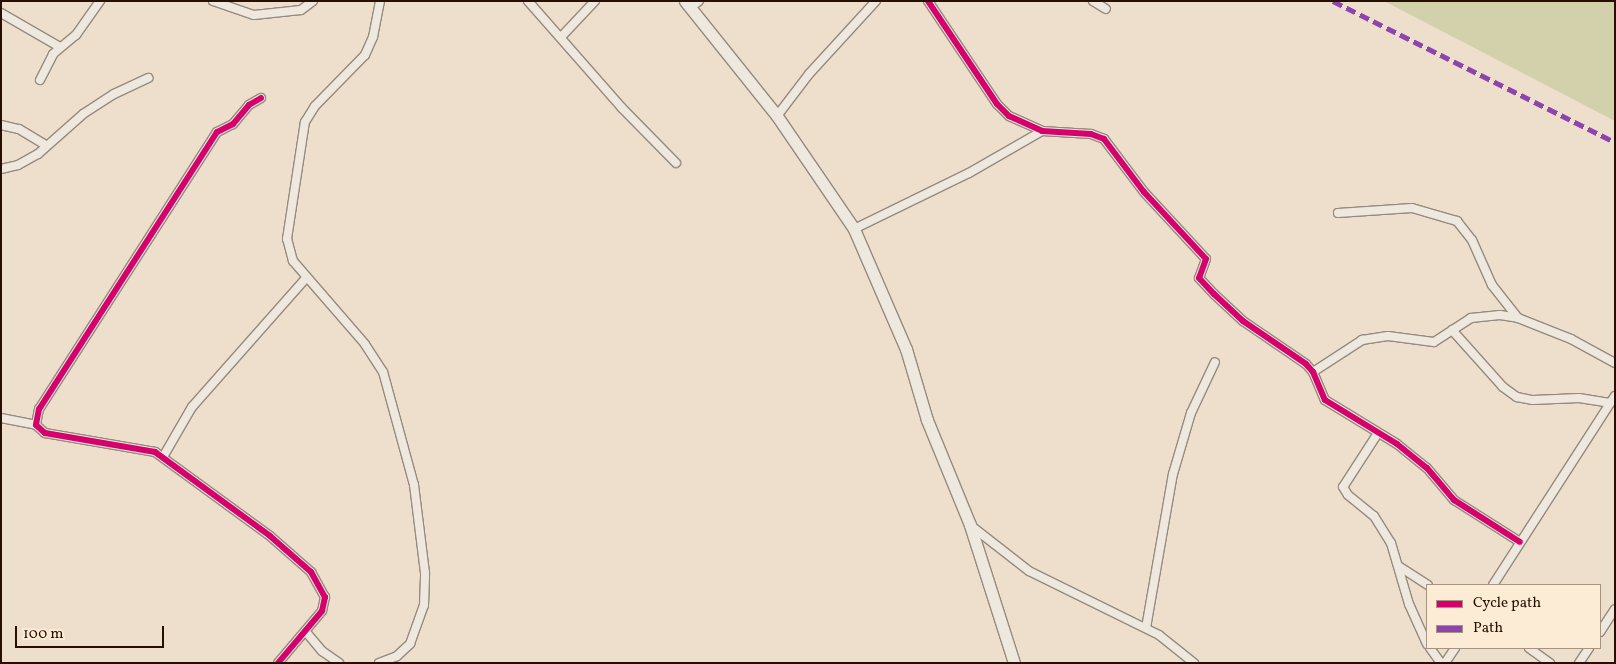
<!DOCTYPE html>
<html>
<head>
<meta charset="utf-8">
<style>
  body { margin:0 }
  #map { position:relative; width:1616px; height:664px; overflow:hidden; background:#eddfcc; font-family:Vollkorn,serif }
  div>[style] { position:absolute }
  .green>* { inset:0; background:#d3d0ac }
  .roads { filter:drop-shadow(1px 0 #968a7e) drop-shadow(-1px 0 #968a7e) drop-shadow(0 1px #968a7e) drop-shadow(0 -1px #968a7e) }
  .street>* { height:8px; margin:-4px; padding:0 4px; transform-origin:4px; border-radius:4px; background:#efe8df }
  .secondary>* { height:11px; margin:-5.5px; padding:0 5.5px; transform-origin:5.5px; border-radius:5.5px; background:#efe8df }
  .quiet>* { height:5px; margin-top:-2.5px; transform-origin:0; background:repeating-linear-gradient(90deg,#8e44ad 0 10px,transparent 0 15px) }
  .cycleway>* { height:6px; margin:-3px; padding:0 3px; transform-origin:3px; border-radius:3px; background:#d6006c }
  span { translate:-50% -50%; white-space:nowrap; text-align:center; line-height:1.15; -webkit-text-stroke:4px #fcecd5; paint-order:stroke }
  .frame { position:absolute; inset:0; border:2px solid #270f01; pointer-events:none }
  .legend { position:absolute; left:1426px; top:584px; width:175px; height:65px; box-sizing:border-box; background:#fcecd5; border:1px solid #a79480; margin:0; padding:6px 9px; list-style:none; font-size:15px; color:#270f01 }
  .legend li { display:flex; align-items:center; gap:10px; height:25px }
  .legend b { width:25px; border:1px solid #a79480 }
  .scale { position:absolute; left:15px; top:626px; width:149px; height:22px; box-sizing:border-box; border:2px solid #270f01; border-top:0; padding-left:6px; font-size:15px; line-height:18px; white-space:nowrap; color:#270f01; -webkit-text-stroke:4px #fcecd5; paint-order:stroke }
</style>
</head>
<body>
<div id="map">
  <div class="green">
    <i style="clip-path:polygon(1384px 1px,1615px 1px,1615px 121px)"></i>
  </div>
  <div class="roads">
    <div class="street">
      <i style="left:213px;top:1px;width:43px;rotate:18.9deg"></i>
      <i style="left:254px;top:15px;width:47px;rotate:-6.1deg"></i>
      <i style="left:301px;top:10px;width:15px;rotate:-37deg"></i>
      <i style="left:528px;top:1px;width:142px;rotate:48.7deg"></i>
      <i style="left:622px;top:108px;width:77px;rotate:45.5deg"></i>
      <i style="left:928px;top:1px;width:124px;rotate:56.2deg"></i>
      <i style="left:997px;top:104px;width:17px;rotate:45deg"></i>
      <i style="left:1009px;top:116px;width:36px;rotate:24deg"></i>
      <i style="left:1042px;top:131px;width:49px;rotate:3.5deg"></i>
      <i style="left:1091px;top:134px;width:14px;rotate:21deg"></i>
      <i style="left:1104px;top:139px;width:66px;rotate:53deg"></i>
      <i style="left:1144px;top:192px;width:91px;rotate:47.2deg"></i>
      <i style="left:1206px;top:259px;width:20px;rotate:110deg"></i>
      <i style="left:1199px;top:278px;width:22px;rotate:47deg"></i>
      <i style="left:1214px;top:294px;width:40px;rotate:43deg"></i>
      <i style="left:1243px;top:321px;width:76px;rotate:34.3deg"></i>
      <i style="left:1306px;top:364px;width:11px;rotate:49deg"></i>
      <i style="left:1313px;top:372px;width:30px;rotate:67deg"></i>
      <i style="left:1325px;top:400px;width:84px;rotate:31.4deg"></i>
      <i style="left:1397px;top:444px;width:38px;rotate:39deg"></i>
      <i style="left:1427px;top:468px;width:42px;rotate:49.8deg"></i>
      <i style="left:1454px;top:500px;width:78px;rotate:32.5deg"></i>
      <i style="left:1093px;top:1px;width:15px;rotate:32deg"></i>
      <i style="left:691px;top:7px;width:10px;rotate:-37deg"></i>
      <i style="left:1px;top:13px;width:68px;rotate:30deg"></i>
      <i style="left:562px;top:36px;width:48px;rotate:-46.7deg"></i>
      <i style="left:40px;top:80px;width:29px;rotate:-63deg"></i>
      <i style="left:53px;top:54px;width:30px;rotate:-40deg"></i>
      <i style="left:76px;top:35px;width:42px;rotate:-54.8deg"></i>
      <i style="left:261px;top:98px;width:14px;rotate:150deg"></i>
      <i style="left:249px;top:105px;width:25px;rotate:130deg"></i>
      <i style="left:233px;top:124px;width:18px;rotate:153deg"></i>
      <i style="left:217px;top:132px;width:329px;rotate:122.7deg"></i>
      <i style="left:39px;top:409px;width:16px;rotate:101deg"></i>
      <i style="left:36px;top:425px;width:12px;rotate:42deg"></i>
      <i style="left:45px;top:433px;width:112px;rotate:9.8deg"></i>
      <i style="left:155px;top:452px;width:142px;rotate:36.1deg"></i>
      <i style="left:270px;top:536px;width:55px;rotate:41.3deg"></i>
      <i style="left:311px;top:572px;width:29px;rotate:61deg"></i>
      <i style="left:325px;top:597px;width:14px;rotate:102deg"></i>
      <i style="left:322px;top:611px;width:68px;rotate:130.2deg"></i>
      <i style="left:777px;top:116px;width:53px;rotate:-52.7deg"></i>
      <i style="left:809px;top:74px;width:99px;rotate:-47.5deg"></i>
      <i style="left:1px;top:125px;width:18px;rotate:13deg"></i>
      <i style="left:19px;top:129px;width:31px;rotate:31deg"></i>
      <i style="left:1px;top:169px;width:17px;rotate:-13deg"></i>
      <i style="left:18px;top:165px;width:23px;rotate:-29deg"></i>
      <i style="left:38px;top:154px;width:60px;rotate:-41.6deg"></i>
      <i style="left:83px;top:114px;width:37px;rotate:-33deg"></i>
      <i style="left:114px;top:94px;width:38px;rotate:-25deg"></i>
      <i style="left:1338px;top:213px;width:74px;rotate:-3.9deg"></i>
      <i style="left:1412px;top:208px;width:47px;rotate:16.1deg"></i>
      <i style="left:1457px;top:221px;width:24px;rotate:52deg"></i>
      <i style="left:1472px;top:240px;width:49px;rotate:66deg"></i>
      <i style="left:1492px;top:285px;width:42px;rotate:51.8deg"></i>
      <i style="left:854px;top:229px;width:128px;rotate:-26deg"></i>
      <i style="left:969px;top:173px;width:84px;rotate:-29.9deg"></i>
      <i style="left:1452px;top:330px;width:76px;rotate:48.2deg"></i>
      <i style="left:1503px;top:387px;width:17px;rotate:36deg"></i>
      <i style="left:1517px;top:397px;width:16px;rotate:11deg"></i>
      <i style="left:1533px;top:400px;width:46px;rotate:-2.5deg"></i>
      <i style="left:1579px;top:398px;width:31px;rotate:9deg"></i>
      <i style="left:1313px;top:372px;width:59px;rotate:-33.1deg"></i>
      <i style="left:1362px;top:340px;width:26px;rotate:-9deg"></i>
      <i style="left:1388px;top:336px;width:46px;rotate:7.4deg"></i>
      <i style="left:1434px;top:342px;width:44px;rotate:-33deg"></i>
      <i style="left:1471px;top:318px;width:29px;rotate:-6deg"></i>
      <i style="left:1500px;top:315px;width:18px;rotate:9deg"></i>
      <i style="left:1518px;top:318px;width:57px;rotate:21.6deg"></i>
      <i style="left:1571px;top:339px;width:50px;rotate:28.6deg"></i>
      <i style="left:1px;top:418px;width:36px;rotate:11deg"></i>
      <i style="left:1378px;top:433px;width:64px;rotate:122.9deg"></i>
      <i style="left:1343px;top:487px;width:9px;rotate:58deg"></i>
      <i style="left:1348px;top:495px;width:33px;rotate:39deg"></i>
      <i style="left:1374px;top:516px;width:32px;rotate:58deg"></i>
      <i style="left:1391px;top:543px;width:64px;rotate:73.6deg"></i>
      <i style="left:1409px;top:604px;width:44px;rotate:65.8deg"></i>
      <i style="left:163px;top:457px;width:58px;rotate:-59.9deg"></i>
      <i style="left:192px;top:407px;width:172px;rotate:-48.5deg"></i>
      <i style="left:970px;top:525px;width:75px;rotate:37.9deg"></i>
      <i style="left:1029px;top:571px;width:145px;rotate:26.2deg"></i>
      <i style="left:1159px;top:635px;width:45px;rotate:38.7deg"></i>
      <i style="left:1400px;top:567px;width:33px;rotate:33deg"></i>
      <i style="left:1493px;top:585px;width:225px;rotate:-57.2deg"></i>
      <i style="left:1146px;top:628px;width:156px;rotate:-80.1deg"></i>
      <i style="left:1173px;top:474px;width:64px;rotate:-73.6deg"></i>
      <i style="left:1191px;top:413px;width:56px;rotate:-64.8deg"></i>
      <i style="left:306px;top:632px;width:25px;rotate:50deg"></i>
      <i style="left:322px;top:651px;width:21px;rotate:35deg"></i>
      <i style="left:1600px;top:632px;width:27px;rotate:-57deg"></i>
      <i style="left:1430px;top:648px;width:19px;rotate:54deg"></i>
      <i style="left:1529px;top:648px;width:26px;rotate:36deg"></i>
      <i style="left:379px;top:663px;width:19px;rotate:-21deg"></i>
      <i style="left:397px;top:656px;width:18px;rotate:-43deg"></i>
      <i style="left:410px;top:644px;width:41px;rotate:-70.3deg"></i>
      <i style="left:424px;top:605px;width:32px;rotate:-88deg"></i>
      <i style="left:425px;top:573px;width:89px;rotate:-97.1deg"></i>
      <i style="left:414px;top:485px;width:117px;rotate:-105.3deg"></i>
      <i style="left:383px;top:372px;width:33px;rotate:-123deg"></i>
      <i style="left:365px;top:344px;width:110px;rotate:-130.9deg"></i>
      <i style="left:293px;top:261px;width:23px;rotate:-105deg"></i>
      <i style="left:287px;top:239px;width:118px;rotate:-81.3deg"></i>
      <i style="left:305px;top:122px;width:19px;rotate:-58deg"></i>
      <i style="left:315px;top:106px;width:71px;rotate:-45.6deg"></i>
      <i style="left:365px;top:55px;width:20px;rotate:-66deg"></i>
      <i style="left:373px;top:37px;width:37px;rotate:-79deg"></i>
      <i style="left:1445px;top:663px;width:18px;rotate:-56deg"></i>
      <i style="left:1579px;top:663px;width:18px;rotate:-56deg"></i>
    </div>
    <div class="secondary">
      <i style="left:685px;top:1px;width:147px;rotate:51.3deg"></i>
      <i style="left:777px;top:116px;width:137px;rotate:55.7deg"></i>
      <i style="left:854px;top:229px;width:131px;rotate:66.6deg"></i>
      <i style="left:906px;top:349px;width:74px;rotate:73.5deg"></i>
      <i style="left:927px;top:420px;width:113px;rotate:67.7deg"></i>
      <i style="left:970px;top:525px;width:145px;rotate:72.3deg"></i>
    </div>
  </div>
  <div class="quiet">
    <i style="left:1333px;top:1px;width:315px;rotate:26.6deg"></i>
  </div>
  <div class="cycleway">
    <i style="left:928px;top:1px;width:124px;rotate:56.2deg"></i>
    <i style="left:997px;top:104px;width:17px;rotate:45deg"></i>
    <i style="left:1009px;top:116px;width:36px;rotate:24deg"></i>
    <i style="left:1042px;top:131px;width:49px;rotate:3.5deg"></i>
    <i style="left:1091px;top:134px;width:14px;rotate:21deg"></i>
    <i style="left:1104px;top:139px;width:66px;rotate:53deg"></i>
    <i style="left:1144px;top:192px;width:91px;rotate:47.2deg"></i>
    <i style="left:1206px;top:259px;width:20px;rotate:110deg"></i>
    <i style="left:1199px;top:278px;width:22px;rotate:47deg"></i>
    <i style="left:1214px;top:294px;width:40px;rotate:43deg"></i>
    <i style="left:1243px;top:321px;width:76px;rotate:34.3deg"></i>
    <i style="left:1306px;top:364px;width:11px;rotate:49deg"></i>
    <i style="left:1313px;top:372px;width:30px;rotate:67deg"></i>
    <i style="left:1325px;top:400px;width:84px;rotate:31.4deg"></i>
    <i style="left:1397px;top:444px;width:38px;rotate:39deg"></i>
    <i style="left:1427px;top:468px;width:42px;rotate:49.8deg"></i>
    <i style="left:1454px;top:500px;width:78px;rotate:32.5deg"></i>
    <i style="left:261px;top:98px;width:14px;rotate:150deg"></i>
    <i style="left:249px;top:105px;width:25px;rotate:130deg"></i>
    <i style="left:233px;top:124px;width:18px;rotate:153deg"></i>
    <i style="left:217px;top:132px;width:329px;rotate:122.7deg"></i>
    <i style="left:39px;top:409px;width:16px;rotate:101deg"></i>
    <i style="left:36px;top:425px;width:12px;rotate:42deg"></i>
    <i style="left:45px;top:433px;width:112px;rotate:9.8deg"></i>
    <i style="left:155px;top:452px;width:142px;rotate:36.1deg"></i>
    <i style="left:270px;top:536px;width:55px;rotate:41.3deg"></i>
    <i style="left:311px;top:572px;width:29px;rotate:61deg"></i>
    <i style="left:325px;top:597px;width:14px;rotate:102deg"></i>
    <i style="left:322px;top:611px;width:68px;rotate:130.2deg"></i>
  </div>
  <div class="frame"></div>
  <ul class="legend">
  <li><b style="height:6px;background:#d6006c"></b>Cycle path</li>
  <li><b style="height:6px;background:#8e44ad"></b>Path</li>
  </ul>
  <div class="scale">100 m</div>
</div>
</body>
</html>
